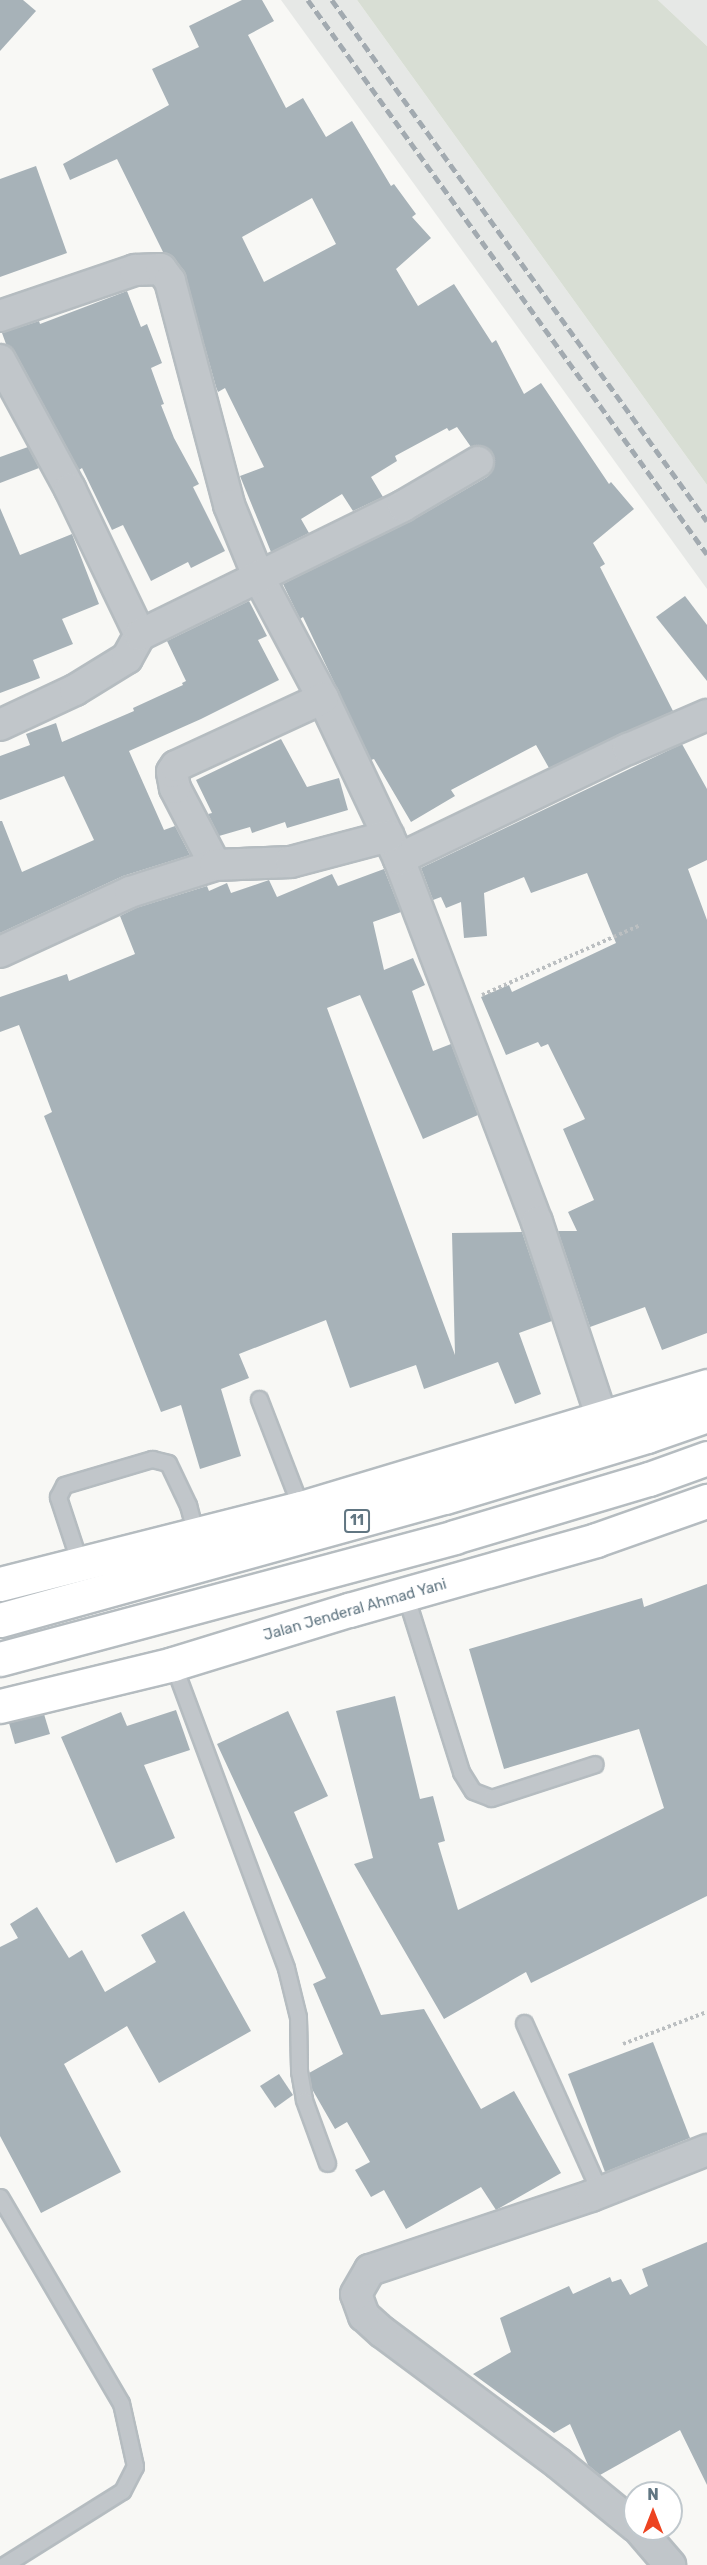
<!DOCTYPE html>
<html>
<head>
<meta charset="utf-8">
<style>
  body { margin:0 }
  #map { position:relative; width:707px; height:2565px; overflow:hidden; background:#f8f8f5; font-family:Rubik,sans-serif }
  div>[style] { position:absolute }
  .built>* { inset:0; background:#e6e8e6 }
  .green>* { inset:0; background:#d8ded4 }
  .building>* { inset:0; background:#a7b2b8 }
  .path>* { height:4px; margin-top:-2px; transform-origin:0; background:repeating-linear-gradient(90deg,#bbbfc1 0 3px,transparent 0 6px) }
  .roads { filter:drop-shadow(2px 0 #b5bcc0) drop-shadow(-2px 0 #b5bcc0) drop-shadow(0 2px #b5bcc0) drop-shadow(0 -2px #b5bcc0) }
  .lane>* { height:15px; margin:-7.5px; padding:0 7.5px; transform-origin:7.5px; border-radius:7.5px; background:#c1c6ca }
  .street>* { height:30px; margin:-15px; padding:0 15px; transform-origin:15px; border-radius:15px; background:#c1c6ca }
  .secondary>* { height:33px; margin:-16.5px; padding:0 16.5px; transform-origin:16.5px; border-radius:16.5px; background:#fff }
  .highway>* { height:33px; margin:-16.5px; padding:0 16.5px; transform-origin:16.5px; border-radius:16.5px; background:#fff }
  .rail>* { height:4.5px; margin-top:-2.25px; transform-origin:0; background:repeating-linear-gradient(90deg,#a2aab0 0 9px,transparent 0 13.5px) }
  span { translate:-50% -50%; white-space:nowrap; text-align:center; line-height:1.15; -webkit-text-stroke:6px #fff; paint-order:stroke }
  .shield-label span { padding:2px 4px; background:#fff; border:2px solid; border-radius:4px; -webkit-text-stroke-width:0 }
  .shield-label { font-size:14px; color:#617682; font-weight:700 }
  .street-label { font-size:15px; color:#617682 }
  .north { position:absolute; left:623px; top:2481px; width:60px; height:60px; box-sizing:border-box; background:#fff; border:2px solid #c0c8cd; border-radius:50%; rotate:0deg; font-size:16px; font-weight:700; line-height:24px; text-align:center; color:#617682 }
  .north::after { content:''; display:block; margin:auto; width:21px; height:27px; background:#ed4320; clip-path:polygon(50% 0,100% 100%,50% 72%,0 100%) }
</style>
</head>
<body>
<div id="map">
  <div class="built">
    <i style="clip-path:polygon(281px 0,357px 0,707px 485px,707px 589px)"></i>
    <i style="clip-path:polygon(658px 0,707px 0,707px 46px)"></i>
  </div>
  <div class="green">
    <i style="clip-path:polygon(357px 0,658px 0,707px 46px,707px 485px)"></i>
  </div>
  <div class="building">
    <i style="clip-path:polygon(0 0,23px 0,36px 11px,0 51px)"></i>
    <i style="clip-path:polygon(evenodd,242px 0,262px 0,274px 21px,248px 35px,286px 108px,303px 98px,326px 137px,352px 121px,391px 186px,394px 184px,416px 214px,412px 217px,431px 238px,396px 269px,418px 306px,454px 284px,492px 343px,496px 340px,524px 394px,541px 383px,609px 484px,611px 482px,634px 509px,593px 543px,605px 564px,600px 567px,673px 711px,549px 768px,536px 745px,451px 790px,455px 796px,411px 822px,374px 759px,371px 760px,303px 617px,300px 619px,283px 584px,411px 521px,487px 477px,493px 470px,493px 454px,486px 447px,471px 447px,457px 427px,449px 431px,447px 428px,395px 456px,397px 461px,371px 477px,383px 497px,353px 511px,342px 494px,301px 519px,309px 533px,271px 552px,240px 476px,264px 467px,225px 388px,218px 392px,216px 387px,184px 271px,174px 258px,163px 252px,117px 159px,70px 180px,63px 164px,169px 105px,152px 69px,199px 47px,189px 26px,242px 0,312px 198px,336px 244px,264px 282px,242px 237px,312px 198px)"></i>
    <i style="clip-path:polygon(36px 166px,67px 253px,0 277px,0 179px)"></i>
    <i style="clip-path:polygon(127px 291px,141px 327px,147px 324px,162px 363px,151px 368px,164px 404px,161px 405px,174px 438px,199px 484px,193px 487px,225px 551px,191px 568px,188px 562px,151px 581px,123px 525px,112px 530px,82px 468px,79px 470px,15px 352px,6px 344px,2px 333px,39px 321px,40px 324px)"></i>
    <i style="clip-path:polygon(28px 447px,39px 468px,0 483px,0 457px)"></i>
    <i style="clip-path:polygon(0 508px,20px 555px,72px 534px,99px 604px,62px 619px,73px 644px,33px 660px,40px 678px,0 693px)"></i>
    <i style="clip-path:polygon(685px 596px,707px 625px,707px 681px,656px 617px)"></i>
    <i style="clip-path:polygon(249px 601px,267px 636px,258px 640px,279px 680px,201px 719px,129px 751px,164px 830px,175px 826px,190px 855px,123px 876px,0 933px,0 821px,2px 821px,22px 872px,94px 840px,64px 776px,0 800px,0 756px,30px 745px,26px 734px,56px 723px,62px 742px,134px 711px,133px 708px,183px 685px,182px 683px,186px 681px,167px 641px)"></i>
    <i style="clip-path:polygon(281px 739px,307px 787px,339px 778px,348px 810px,287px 828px,285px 822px,252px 833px,250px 827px,219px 836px,208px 814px,212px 813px,196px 780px)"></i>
    <i style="clip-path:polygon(682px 744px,707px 789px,707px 860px,688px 869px,707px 920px,707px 1333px,662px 1350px,645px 1307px,590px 1327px,558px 1231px,577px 1231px,568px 1212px,594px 1200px,563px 1129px,585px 1119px,548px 1044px,541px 1047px,538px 1042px,506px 1055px,481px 997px,509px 985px,512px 992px,616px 943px,587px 873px,531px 893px,524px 877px,484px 893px,487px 936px,464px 938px,461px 902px,446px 908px,441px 897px,433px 900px,421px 868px)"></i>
    <i style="clip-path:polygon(384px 869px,401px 912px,373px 922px,384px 970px,413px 958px,425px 985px,412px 991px,433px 1051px,451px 1044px,478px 1115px,423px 1139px,360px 995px,327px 1008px,455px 1355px,452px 1233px,522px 1232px,552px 1321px,519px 1333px,541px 1394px,515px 1404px,498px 1362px,424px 1389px,416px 1365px,350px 1388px,326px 1320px,239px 1354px,249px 1378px,221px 1389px,241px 1456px,200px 1469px,181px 1405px,161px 1412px,44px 1116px,52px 1112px,19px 1025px,0 1032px,0 997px,67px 974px,69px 981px,135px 954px,120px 916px,136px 908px,207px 886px,209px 891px,227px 883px,231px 893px,269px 880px,277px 897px,332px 874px,338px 886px)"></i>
    <i style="clip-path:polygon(707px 1584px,707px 1896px,531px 1983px,526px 1972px,444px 2019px,354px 1864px,373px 1858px,336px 1711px,395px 1696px,420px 1799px,433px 1796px,445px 1841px,438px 1843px,458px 1910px,664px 1808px,639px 1729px,504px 1769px,469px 1649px,642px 1598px,644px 1607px)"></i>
    <i style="clip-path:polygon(176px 1710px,190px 1750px,144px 1765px,175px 1838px,116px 1863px,61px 1737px,121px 1712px,127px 1726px)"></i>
    <i style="clip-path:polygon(288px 1711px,328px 1796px,294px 1812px,381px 2015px,424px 2009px,481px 2109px,514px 2091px,561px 2173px,496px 2210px,481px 2187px,406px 2229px,384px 2190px,371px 2197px,355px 2170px,370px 2162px,347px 2122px,335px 2129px,312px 2089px,309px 2073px,343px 2054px,313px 1984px,326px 1978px,217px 1744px)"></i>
    <i style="clip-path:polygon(44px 1714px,50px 1734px,15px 1744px,9px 1723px)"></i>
    <i style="clip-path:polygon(37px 1907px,69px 1958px,82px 1950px,105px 1992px,156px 1962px,141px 1935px,184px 1911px,251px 2031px,159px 2083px,127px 2026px,64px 2064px,121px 2172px,41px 2213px,0 2136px,0 1947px,18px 1938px,10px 1924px)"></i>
    <i style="clip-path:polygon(653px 2042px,690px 2138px,605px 2172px,568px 2074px)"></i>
    <i style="clip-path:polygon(279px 2074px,293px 2095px,275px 2108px,260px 2086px)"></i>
    <i style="clip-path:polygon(707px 2242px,707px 2485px,680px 2430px,600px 2475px,588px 2465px,570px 2424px,554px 2433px,473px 2374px,511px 2352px,500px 2318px,569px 2286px,573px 2294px,610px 2277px,612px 2282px,621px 2279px,630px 2295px,648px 2286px,642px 2269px)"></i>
  </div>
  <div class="path">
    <i style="left:482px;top:995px;width:174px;rotate:-23.8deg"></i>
    <i style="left:623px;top:2044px;width:90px;rotate:-20.9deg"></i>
  </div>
  <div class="roads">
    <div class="lane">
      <i style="left:259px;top:1399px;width:117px;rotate:68.9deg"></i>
      <i style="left:80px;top:1564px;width:71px;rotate:-108.2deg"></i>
      <i style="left:58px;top:1497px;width:13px;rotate:-63deg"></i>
      <i style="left:64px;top:1485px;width:92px;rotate:-16.5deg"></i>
      <i style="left:152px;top:1459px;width:16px;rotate:14deg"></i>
      <i style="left:168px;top:1463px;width:47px;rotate:64.5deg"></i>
      <i style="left:188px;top:1505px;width:30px;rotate:75deg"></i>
      <i style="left:405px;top:1594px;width:187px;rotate:72.5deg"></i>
      <i style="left:461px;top:1772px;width:22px;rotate:58deg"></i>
      <i style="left:473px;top:1791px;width:19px;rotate:21deg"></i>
      <i style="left:491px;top:1798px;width:109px;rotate:-18.1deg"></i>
      <i style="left:173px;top:1664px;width:324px;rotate:69.6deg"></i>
      <i style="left:286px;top:1968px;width:50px;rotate:76.2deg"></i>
      <i style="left:298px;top:2017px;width:54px;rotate:88.9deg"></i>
      <i style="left:299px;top:2071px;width:29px;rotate:80deg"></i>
      <i style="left:304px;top:2100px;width:67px;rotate:69.9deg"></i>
      <i style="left:524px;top:2023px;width:185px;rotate:65.8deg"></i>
      <i style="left:0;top:2197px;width:239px;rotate:59.6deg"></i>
      <i style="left:121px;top:2403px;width:65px;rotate:77.5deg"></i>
      <i style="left:135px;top:2466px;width:28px;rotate:117deg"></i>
      <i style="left:122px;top:2491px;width:139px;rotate:147.9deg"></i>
    </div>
    <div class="street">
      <i style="left:0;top:316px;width:143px;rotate:-18.8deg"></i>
      <i style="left:135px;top:270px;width:26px;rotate:-2deg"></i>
      <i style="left:161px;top:269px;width:15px;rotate:53deg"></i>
      <i style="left:170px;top:281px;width:232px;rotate:75.2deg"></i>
      <i style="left:229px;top:505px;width:77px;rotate:67.8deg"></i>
      <i style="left:258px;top:576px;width:138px;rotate:62deg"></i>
      <i style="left:323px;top:698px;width:178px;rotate:64.7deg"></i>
      <i style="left:399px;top:859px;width:388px;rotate:69.2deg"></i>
      <i style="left:537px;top:1222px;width:206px;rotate:71.7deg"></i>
      <i style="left:0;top:360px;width:147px;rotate:61.5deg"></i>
      <i style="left:70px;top:489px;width:162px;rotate:64.4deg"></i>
      <i style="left:0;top:725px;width:83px;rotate:-25deg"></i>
      <i style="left:75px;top:690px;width:61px;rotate:-31.6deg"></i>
      <i style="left:127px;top:658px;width:26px;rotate:-61deg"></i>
      <i style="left:140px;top:635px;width:293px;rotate:-26.1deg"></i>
      <i style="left:403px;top:506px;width:87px;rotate:-30.4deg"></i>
      <i style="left:399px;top:859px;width:254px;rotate:-25.7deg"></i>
      <i style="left:628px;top:749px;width:86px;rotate:-23.3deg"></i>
      <i style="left:215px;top:865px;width:87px;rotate:-117.5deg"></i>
      <i style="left:175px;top:788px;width:16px;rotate:-101deg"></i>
      <i style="left:172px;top:772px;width:7px;rotate:-56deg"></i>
      <i style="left:176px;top:766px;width:162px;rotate:-24.8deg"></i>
      <i style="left:0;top:952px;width:143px;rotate:-24.8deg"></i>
      <i style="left:130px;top:892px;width:89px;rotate:-17.6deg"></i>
      <i style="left:215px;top:865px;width:76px;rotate:-2.3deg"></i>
      <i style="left:291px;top:862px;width:101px;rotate:-14.9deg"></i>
      <i style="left:635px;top:2526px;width:99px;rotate:-140.7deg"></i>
      <i style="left:558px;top:2463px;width:219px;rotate:-143.3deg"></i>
      <i style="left:382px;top:2332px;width:24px;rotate:-138deg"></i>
      <i style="left:364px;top:2316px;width:23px;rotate:-110deg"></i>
      <i style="left:356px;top:2294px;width:28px;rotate:-60deg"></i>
      <i style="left:370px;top:2270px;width:233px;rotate:-18.5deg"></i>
      <i style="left:591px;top:2196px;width:125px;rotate:-21.6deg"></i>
      <i style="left:639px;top:2529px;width:48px;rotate:49.3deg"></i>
    </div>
    <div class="secondary">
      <i style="left:0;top:1584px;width:310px;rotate:-14.2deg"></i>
      <i style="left:301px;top:1508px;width:424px;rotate:-16.7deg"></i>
      <i style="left:0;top:1706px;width:178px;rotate:-13.6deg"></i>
      <i style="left:173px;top:1664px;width:184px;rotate:-17.1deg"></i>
      <i style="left:349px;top:1610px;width:257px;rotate:-15.8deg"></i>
      <i style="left:596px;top:1540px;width:118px;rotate:-19.4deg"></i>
    </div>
    <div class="highway">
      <i style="left:0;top:1620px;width:462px;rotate:-15.5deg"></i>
      <i style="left:445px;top:1497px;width:211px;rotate:-16.8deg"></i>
      <i style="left:647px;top:1436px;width:64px;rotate:-19.3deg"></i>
      <i style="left:0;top:1659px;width:470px;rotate:-15deg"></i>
      <i style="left:454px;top:1537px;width:203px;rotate:-16.6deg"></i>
      <i style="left:649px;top:1479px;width:62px;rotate:-19.9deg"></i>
    </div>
  </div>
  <div class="rail">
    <i style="left:308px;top:0;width:683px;rotate:54.24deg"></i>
    <i style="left:332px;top:0;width:642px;rotate:54.25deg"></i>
  </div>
  <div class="shield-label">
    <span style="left:357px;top:1521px">11</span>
  </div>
  <div class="street-label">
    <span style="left:355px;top:1610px;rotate:-16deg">Jalan Jenderal Ahmad Yani</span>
  </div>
  <div class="north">N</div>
</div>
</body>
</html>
